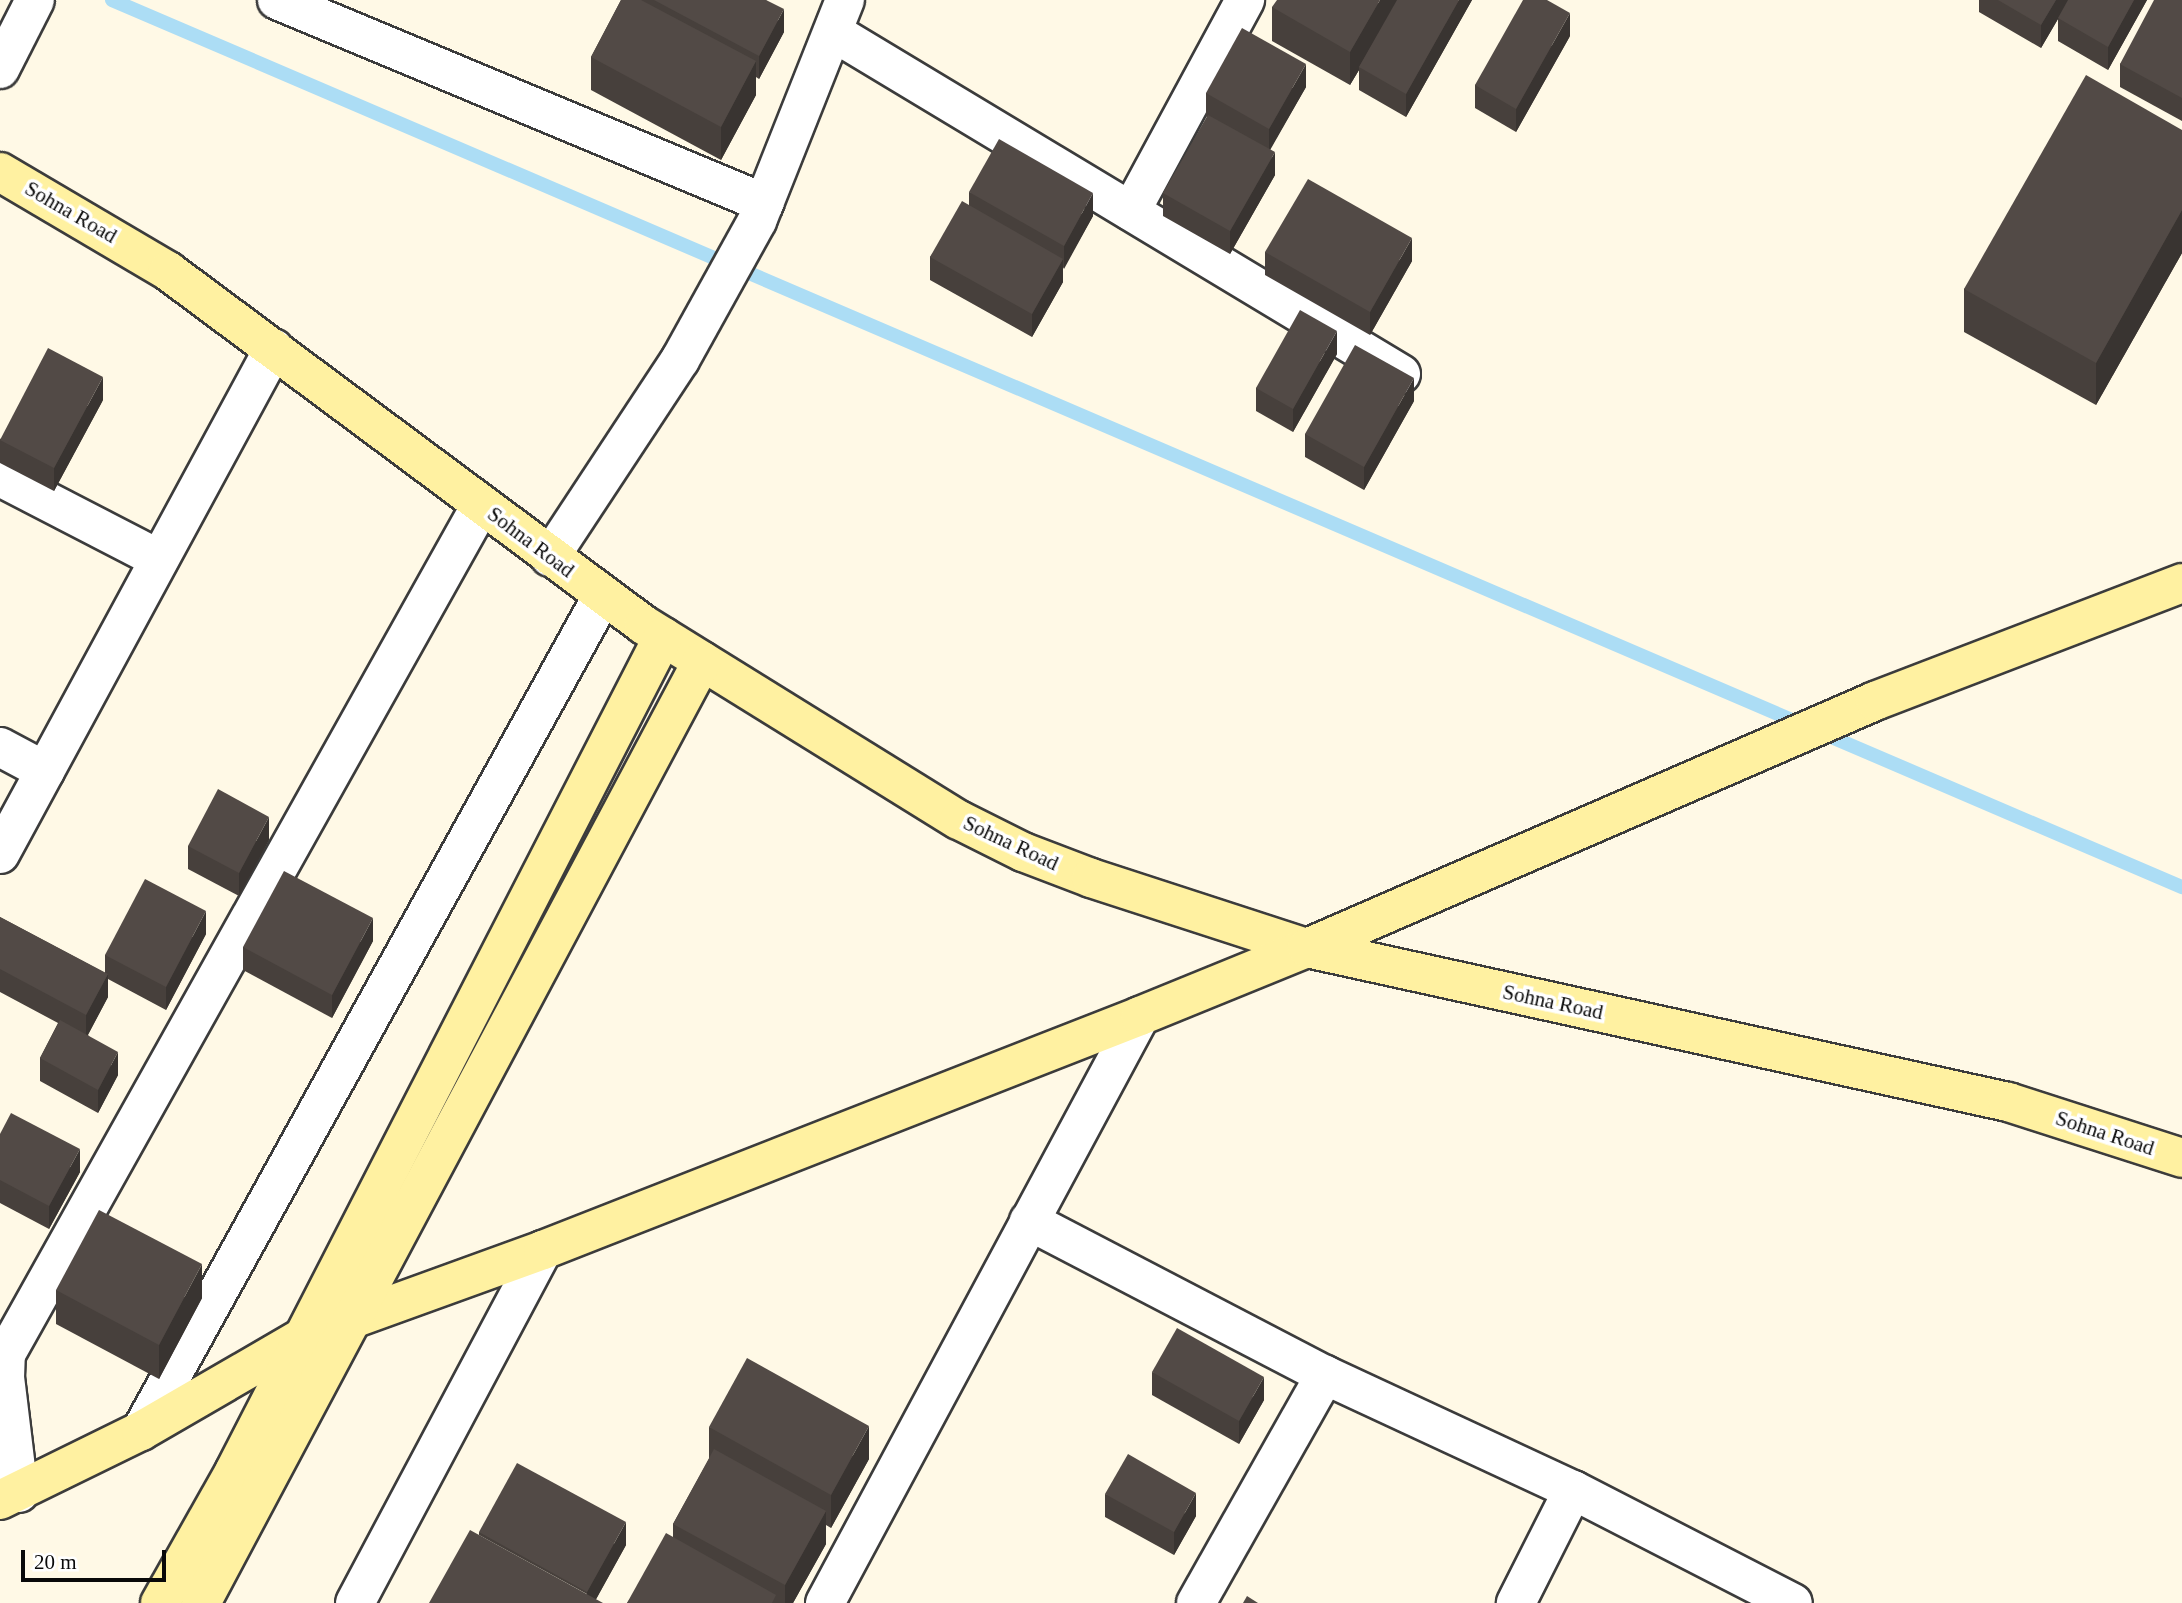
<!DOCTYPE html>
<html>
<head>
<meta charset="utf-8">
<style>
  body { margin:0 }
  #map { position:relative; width:2182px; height:1603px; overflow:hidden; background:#fff9e6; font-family:"Times New Roman",serif }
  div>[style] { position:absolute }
  .stream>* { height:14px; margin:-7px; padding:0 7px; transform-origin:7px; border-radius:7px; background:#acddf5 }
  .roads { filter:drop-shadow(2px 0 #3c3c3c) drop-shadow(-2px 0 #3c3c3c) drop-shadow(0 2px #3c3c3c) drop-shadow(0 -2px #3c3c3c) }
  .street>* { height:38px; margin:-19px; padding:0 19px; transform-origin:19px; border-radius:19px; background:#fff }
  .secondary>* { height:38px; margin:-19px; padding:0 19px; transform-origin:19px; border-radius:19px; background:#fff1a1 }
  .wall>* { inset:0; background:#47403c }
  .shaded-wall>* { inset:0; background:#393431 }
  .building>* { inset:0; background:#524a46 }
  span { translate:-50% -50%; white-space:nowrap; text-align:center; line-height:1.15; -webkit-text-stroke:7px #fff; paint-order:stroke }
  .street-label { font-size:21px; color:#090909 }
  .scale { position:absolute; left:21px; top:1550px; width:145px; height:32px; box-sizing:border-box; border:4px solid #090909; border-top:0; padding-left:9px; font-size:21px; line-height:24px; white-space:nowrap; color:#090909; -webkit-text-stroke:5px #fff; paint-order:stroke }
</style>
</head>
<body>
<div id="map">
  <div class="stream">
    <i style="left:112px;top:0;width:2252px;rotate:23.2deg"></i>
  </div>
  <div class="roads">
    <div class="street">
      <i style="left:277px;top:0;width:528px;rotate:22.63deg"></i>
      <i style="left:833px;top:32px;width:663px;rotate:31.05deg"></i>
      <i style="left:0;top:69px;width:77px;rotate:-63.1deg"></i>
      <i style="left:1131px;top:211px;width:240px;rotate:-61.6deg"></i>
      <i style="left:0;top:477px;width:179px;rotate:27.3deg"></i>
      <i style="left:550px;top:557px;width:236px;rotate:-56.6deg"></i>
      <i style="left:680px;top:360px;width:159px;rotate:-61deg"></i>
      <i style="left:757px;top:221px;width:238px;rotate:-68.3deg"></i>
      <i style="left:0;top:747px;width:51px;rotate:28.1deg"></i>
      <i style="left:0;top:854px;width:575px;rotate:-61.56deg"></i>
      <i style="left:1029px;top:1221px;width:334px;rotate:27.5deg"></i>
      <i style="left:1325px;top:1375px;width:273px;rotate:24.9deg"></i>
      <i style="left:1573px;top:1490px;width:127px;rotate:116.8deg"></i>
      <i style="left:141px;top:1431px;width:955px;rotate:-61.07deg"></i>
      <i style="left:1573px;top:1490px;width:247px;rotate:27.2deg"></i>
      <i style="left:19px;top:1493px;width:116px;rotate:-96.9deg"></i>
      <i style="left:5px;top:1378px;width:24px;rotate:-88deg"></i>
      <i style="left:6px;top:1354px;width:973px;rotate:-60.77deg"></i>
      <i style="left:355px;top:1603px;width:400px;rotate:-62deg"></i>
      <i style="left:825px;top:1603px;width:666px;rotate:-61.78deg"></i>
      <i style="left:1196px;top:1603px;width:262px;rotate:-60.5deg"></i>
    </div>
    <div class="secondary">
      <i style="left:0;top:172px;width:195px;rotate:30.5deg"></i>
      <i style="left:168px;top:271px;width:593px;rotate:36.64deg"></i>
      <i style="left:644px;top:625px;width:370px;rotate:31.8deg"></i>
      <i style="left:959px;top:820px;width:72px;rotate:26.6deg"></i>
      <i style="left:1023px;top:852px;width:73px;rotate:20.9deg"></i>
      <i style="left:1091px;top:878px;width:227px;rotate:18deg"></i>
      <i style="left:1307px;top:948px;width:718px;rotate:12.39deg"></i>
      <i style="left:2008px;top:1102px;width:183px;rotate:17.8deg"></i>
      <i style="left:0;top:1500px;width:157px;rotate:-26.1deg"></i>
      <i style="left:141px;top:1431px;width:187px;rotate:-30.1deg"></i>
      <i style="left:303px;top:1337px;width:255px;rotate:-19.9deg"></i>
      <i style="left:543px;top:1250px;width:641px;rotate:-21.4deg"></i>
      <i style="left:1140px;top:1016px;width:180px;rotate:-22.2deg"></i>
      <i style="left:1307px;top:948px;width:619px;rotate:-23.5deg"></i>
      <i style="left:1875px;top:701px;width:329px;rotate:-21deg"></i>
      <i style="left:160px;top:1603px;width:150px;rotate:-60.5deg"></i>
      <i style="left:234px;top:1472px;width:939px;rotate:-62.81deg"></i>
      <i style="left:201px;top:1603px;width:1067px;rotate:-61.99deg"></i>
    </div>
  </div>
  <div class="wall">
    <i style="clip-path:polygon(621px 0,766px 0,784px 32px,759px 79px,756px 77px,756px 95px,721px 160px,591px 90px,591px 57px)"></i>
    <i style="clip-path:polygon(1472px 0,1406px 117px,1359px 90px,1359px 70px,1350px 85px,1272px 41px,1272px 7px)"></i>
    <i style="clip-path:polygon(1979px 0,2147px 0,2108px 70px,2058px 41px,2058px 19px,2041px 48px,1979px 12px)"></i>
    <i style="clip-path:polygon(2182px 0,2182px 121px,2120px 87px,2120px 64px)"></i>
    <i style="clip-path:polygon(1570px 36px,1516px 132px,1475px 108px,1475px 85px)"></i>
    <i style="clip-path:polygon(1306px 87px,1270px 149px,1275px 175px,1230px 254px,1163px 216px,1163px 193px,1207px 117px,1206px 116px,1206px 93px)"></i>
    <i style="clip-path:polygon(2182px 130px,2182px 253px,2096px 405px,1964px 332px,1964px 289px)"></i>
    <i style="clip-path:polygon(969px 192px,1093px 216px,1063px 269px,1063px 282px,1032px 337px,930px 280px,930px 257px,969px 205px)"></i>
    <i style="clip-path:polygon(1265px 252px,1412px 261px,1370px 335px,1265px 275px)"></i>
    <i style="clip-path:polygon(1337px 354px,1293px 432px,1256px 411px,1256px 388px)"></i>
    <i style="clip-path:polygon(103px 400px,54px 491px,0 463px,0 439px)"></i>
    <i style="clip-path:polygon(1414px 401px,1364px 490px,1305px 457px,1305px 434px)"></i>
    <i style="clip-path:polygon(269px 840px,239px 896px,188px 869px,188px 846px)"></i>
    <i style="clip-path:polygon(0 917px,105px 973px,105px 955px,206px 934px,166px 1010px,108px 979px,108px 997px,88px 1035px,118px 1075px,98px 1113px,40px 1081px,40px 1058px,58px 1023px,0 992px)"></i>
    <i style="clip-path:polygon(373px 941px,332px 1018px,243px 970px,243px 947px)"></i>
    <i style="clip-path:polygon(0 1134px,80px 1172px,49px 1229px,0 1203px)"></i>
    <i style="clip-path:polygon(56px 1290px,202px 1298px,159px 1379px,56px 1324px)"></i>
    <i style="clip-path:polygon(1152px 1372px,1264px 1400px,1239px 1444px,1152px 1395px)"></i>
    <i style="clip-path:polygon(709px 1427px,869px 1459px,831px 1528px,826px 1525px,826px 1544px,793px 1603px,627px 1603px,673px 1537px,673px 1524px,709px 1459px)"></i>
    <i style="clip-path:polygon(1105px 1494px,1196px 1516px,1174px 1555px,1105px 1517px)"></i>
    <i style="clip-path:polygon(479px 1532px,626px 1545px,596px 1599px,479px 1535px)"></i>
  </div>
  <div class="shaded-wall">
    <i style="clip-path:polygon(1380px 0,1398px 0,1359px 67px,1359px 70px,1350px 85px,1350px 52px)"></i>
    <i style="clip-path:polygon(1459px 0,1472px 0,1406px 117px,1406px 94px)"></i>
    <i style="clip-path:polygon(2056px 0,2069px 0,2041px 48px,2041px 25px)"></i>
    <i style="clip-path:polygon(2134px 0,2147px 0,2108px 70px,2108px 47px)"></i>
    <i style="clip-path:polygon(784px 9px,784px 32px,759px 79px,759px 56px)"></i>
    <i style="clip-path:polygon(1570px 13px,1570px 36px,1516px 132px,1516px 109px)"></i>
    <i style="clip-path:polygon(756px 61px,756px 95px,721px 160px,721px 127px)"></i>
    <i style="clip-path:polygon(1306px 64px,1306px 87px,1269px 152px,1269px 129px)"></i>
    <i style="clip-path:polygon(1275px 152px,1275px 175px,1230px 254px,1230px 231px)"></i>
    <i style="clip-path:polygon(1093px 193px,1093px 216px,1064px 269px,1064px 246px)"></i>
    <i style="clip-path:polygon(2182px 210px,2182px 253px,2096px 405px,2096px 363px)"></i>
    <i style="clip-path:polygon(1412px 238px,1412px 261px,1370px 335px,1370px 312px)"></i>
    <i style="clip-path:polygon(1063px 259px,1063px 282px,1032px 337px,1032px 314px)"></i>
    <i style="clip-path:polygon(1337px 331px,1337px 354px,1293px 432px,1293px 409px)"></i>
    <i style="clip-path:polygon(103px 377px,103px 400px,54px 491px,54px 468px)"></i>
    <i style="clip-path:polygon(1414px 378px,1414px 401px,1364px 490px,1364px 467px)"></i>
    <i style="clip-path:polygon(269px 817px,269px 840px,239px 896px,239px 873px)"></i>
    <i style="clip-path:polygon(206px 911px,206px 934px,166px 1010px,166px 987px)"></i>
    <i style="clip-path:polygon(373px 918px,373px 941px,332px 1018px,332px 995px)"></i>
    <i style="clip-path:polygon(108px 974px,108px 997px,86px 1038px,86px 1015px)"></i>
    <i style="clip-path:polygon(118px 1052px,118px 1075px,98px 1113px,98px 1090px)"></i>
    <i style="clip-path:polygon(80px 1149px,80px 1172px,49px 1229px,49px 1206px)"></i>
    <i style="clip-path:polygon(202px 1264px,202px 1298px,159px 1379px,159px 1345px)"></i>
    <i style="clip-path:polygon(1264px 1377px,1264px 1400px,1239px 1444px,1239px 1421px)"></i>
    <i style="clip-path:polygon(869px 1426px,869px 1459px,831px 1528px,831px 1495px)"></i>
    <i style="clip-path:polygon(1196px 1493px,1196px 1516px,1174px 1555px,1174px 1532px)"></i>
    <i style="clip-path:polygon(826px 1511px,826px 1544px,793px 1603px,785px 1603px,785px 1585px)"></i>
    <i style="clip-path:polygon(626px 1522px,626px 1545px,594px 1603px,587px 1603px,587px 1592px)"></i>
  </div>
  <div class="building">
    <i style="clip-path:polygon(621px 0,641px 0,756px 61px,721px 127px,591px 57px)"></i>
    <i style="clip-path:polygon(654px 0,766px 0,784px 9px,759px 56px)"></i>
    <i style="clip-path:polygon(1277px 0,1380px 0,1350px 52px,1272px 7px)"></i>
    <i style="clip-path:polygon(1397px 0,1459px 0,1406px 94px,1359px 67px)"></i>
    <i style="clip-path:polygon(1523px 0,1547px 0,1570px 13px,1516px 109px,1475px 85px)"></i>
    <i style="clip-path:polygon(1998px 0,2056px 0,2041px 25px)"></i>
    <i style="clip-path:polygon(2068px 0,2134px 0,2108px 47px,2058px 18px)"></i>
    <i style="clip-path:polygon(2154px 0,2182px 0,2182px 98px,2120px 64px)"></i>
    <i style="clip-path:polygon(1242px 28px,1306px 64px,1269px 129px,1206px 93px)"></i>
    <i style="clip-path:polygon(2086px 75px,2182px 130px,2182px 210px,2096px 363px,1964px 289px)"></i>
    <i style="clip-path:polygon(1208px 115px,1275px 152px,1230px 231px,1163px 193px)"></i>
    <i style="clip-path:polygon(999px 139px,1093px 193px,1064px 246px,969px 192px)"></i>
    <i style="clip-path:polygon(1308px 179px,1412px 238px,1370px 312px,1265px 252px)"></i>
    <i style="clip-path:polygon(962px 201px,1063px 259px,1032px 314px,930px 257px)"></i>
    <i style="clip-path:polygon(1300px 310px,1337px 331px,1293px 409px,1256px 388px)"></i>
    <i style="clip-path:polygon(1355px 345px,1414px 378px,1364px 467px,1305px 434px)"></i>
    <i style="clip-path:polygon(48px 348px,103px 377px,54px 468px,0 440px)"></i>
    <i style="clip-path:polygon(218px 789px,269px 817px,239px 873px,188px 846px)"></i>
    <i style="clip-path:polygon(284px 871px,373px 918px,332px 995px,243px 947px)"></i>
    <i style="clip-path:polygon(145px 879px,206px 911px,166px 987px,105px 955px)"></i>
    <i style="clip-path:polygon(0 917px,108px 974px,86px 1015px,0 969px)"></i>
    <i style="clip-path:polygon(60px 1020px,118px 1052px,98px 1090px,40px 1058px)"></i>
    <i style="clip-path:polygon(11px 1113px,80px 1149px,49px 1206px,0 1180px,0 1134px)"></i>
    <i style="clip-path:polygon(99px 1210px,202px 1264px,159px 1345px,56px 1290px)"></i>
    <i style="clip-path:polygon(1177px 1328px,1264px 1377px,1239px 1421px,1152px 1372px)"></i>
    <i style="clip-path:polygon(747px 1358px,869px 1426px,831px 1495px,709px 1427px)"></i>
    <i style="clip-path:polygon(714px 1449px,826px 1511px,785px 1585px,673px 1524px)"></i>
    <i style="clip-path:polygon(1128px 1454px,1196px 1493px,1174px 1532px,1105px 1494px)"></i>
    <i style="clip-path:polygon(517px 1463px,626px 1522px,587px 1592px,479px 1532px)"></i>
    <i style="clip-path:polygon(470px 1530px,603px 1603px,429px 1603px)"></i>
    <i style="clip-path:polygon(666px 1533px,776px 1595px,772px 1603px,627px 1603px)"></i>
    <i style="clip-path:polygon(1247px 1596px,1258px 1603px,1243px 1603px)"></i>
  </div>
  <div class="street-label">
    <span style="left:71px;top:212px;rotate:30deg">Sohna Road</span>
    <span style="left:531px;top:542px;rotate:37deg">Sohna Road</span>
    <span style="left:1011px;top:843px;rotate:25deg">Sohna Road</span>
    <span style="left:1553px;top:1002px;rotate:12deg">Sohna Road</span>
    <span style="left:2105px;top:1133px;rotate:18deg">Sohna Road</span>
  </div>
  <div class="scale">20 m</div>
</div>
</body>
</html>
